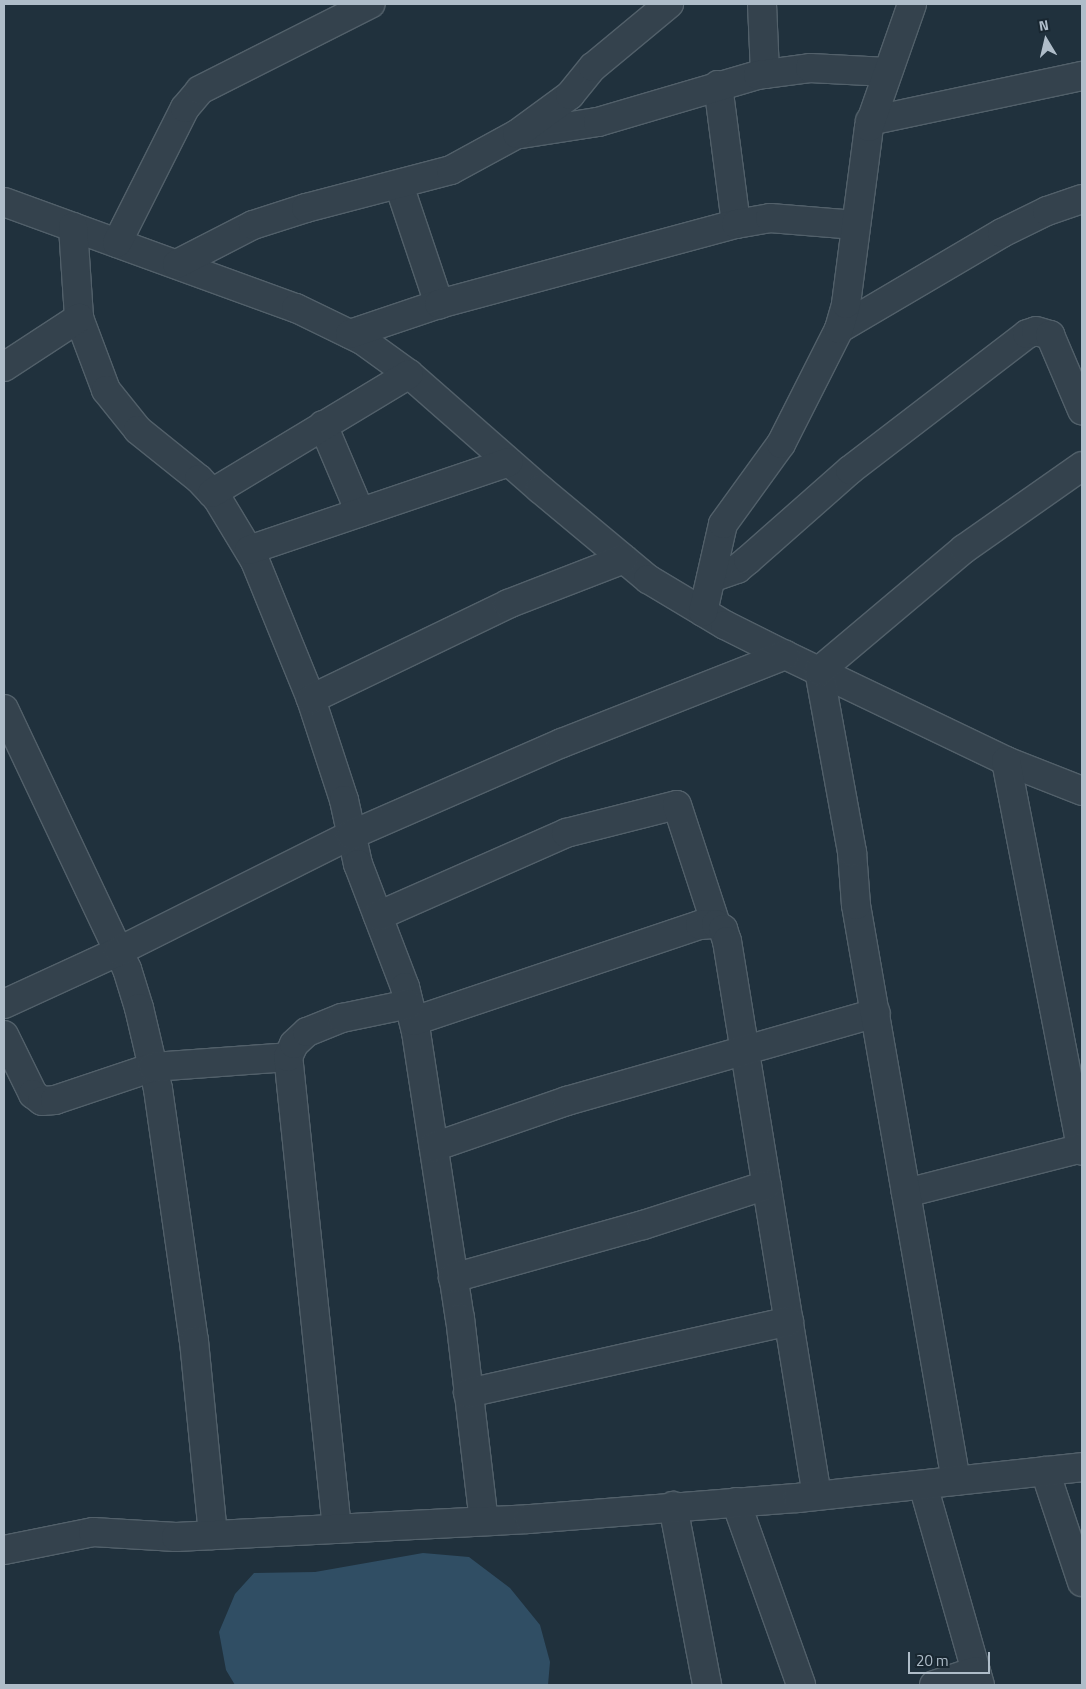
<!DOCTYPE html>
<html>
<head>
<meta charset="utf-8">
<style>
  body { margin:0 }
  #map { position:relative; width:1086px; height:1689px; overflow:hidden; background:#20313d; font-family:"Titillium Web",sans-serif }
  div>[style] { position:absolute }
  .water>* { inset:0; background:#304e64 }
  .roads { filter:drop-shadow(1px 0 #52606a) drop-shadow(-1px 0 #52606a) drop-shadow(0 1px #52606a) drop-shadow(0 -1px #52606a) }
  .minor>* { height:28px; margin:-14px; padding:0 14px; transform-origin:14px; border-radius:14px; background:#34424d }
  span { translate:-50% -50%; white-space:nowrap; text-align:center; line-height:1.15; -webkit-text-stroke:4.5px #192731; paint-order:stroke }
  .frame { position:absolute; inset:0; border:5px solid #afbdc9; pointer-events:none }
  .north { position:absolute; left:1021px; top:15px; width:50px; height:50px; -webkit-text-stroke:4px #192731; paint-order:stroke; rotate:351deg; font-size:14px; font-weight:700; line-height:20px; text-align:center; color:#afbdc9 }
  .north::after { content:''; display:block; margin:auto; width:18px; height:22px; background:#afbdc9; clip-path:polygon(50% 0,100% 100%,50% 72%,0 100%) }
  .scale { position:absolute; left:908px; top:1652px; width:82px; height:22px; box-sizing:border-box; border:2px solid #afbdc9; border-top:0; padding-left:6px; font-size:15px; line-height:18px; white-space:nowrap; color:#afbdc9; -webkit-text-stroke:4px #192731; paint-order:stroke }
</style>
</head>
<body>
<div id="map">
  <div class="water">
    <i style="clip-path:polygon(423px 1553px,469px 1557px,510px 1588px,540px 1625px,550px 1662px,548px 1685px,235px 1685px,226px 1670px,219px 1632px,235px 1594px,254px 1573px,315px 1572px)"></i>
  </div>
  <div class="roads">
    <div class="minor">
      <i style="left:762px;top:4px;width:70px;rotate:87.5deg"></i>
      <i style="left:718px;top:85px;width:140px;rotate:82.6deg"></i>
      <i style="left:870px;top:121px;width:217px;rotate:-12deg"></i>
      <i style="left:521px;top:134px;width:78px;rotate:-8.9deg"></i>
      <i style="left:598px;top:122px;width:167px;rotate:-16.4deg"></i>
      <i style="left:758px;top:75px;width:52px;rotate:-7.7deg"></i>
      <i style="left:810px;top:68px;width:77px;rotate:3deg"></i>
      <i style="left:399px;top:185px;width:126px;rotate:71.4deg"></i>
      <i style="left:4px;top:202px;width:311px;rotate:20deg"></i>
      <i style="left:296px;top:308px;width:73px;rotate:25.9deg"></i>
      <i style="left:362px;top:340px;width:58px;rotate:35.9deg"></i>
      <i style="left:409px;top:374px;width:174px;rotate:41.3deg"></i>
      <i style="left:540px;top:489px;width:141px;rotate:39.8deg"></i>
      <i style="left:648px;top:579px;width:90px;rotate:30.9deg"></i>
      <i style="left:725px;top:625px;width:67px;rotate:26.6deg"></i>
      <i style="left:785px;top:655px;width:245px;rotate:25.6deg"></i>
      <i style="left:1006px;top:761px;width:82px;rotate:21.5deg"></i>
      <i style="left:73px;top:227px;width:91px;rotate:86.2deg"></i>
      <i style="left:79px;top:318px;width:77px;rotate:69.4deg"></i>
      <i style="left:106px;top:390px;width:51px;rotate:51.3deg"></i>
      <i style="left:138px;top:430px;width:78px;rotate:38.8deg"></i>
      <i style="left:199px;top:479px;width:26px;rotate:47deg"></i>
      <i style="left:217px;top:498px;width:74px;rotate:58.9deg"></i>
      <i style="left:255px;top:561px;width:149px;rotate:67.9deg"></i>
      <i style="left:311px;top:699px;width:106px;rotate:71.9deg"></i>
      <i style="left:344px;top:800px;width:66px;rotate:77.7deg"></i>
      <i style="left:358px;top:864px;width:132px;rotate:69.1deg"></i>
      <i style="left:405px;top:987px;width:46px;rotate:76.3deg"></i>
      <i style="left:416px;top:1032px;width:289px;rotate:81.3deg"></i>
      <i style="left:460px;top:1318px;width:204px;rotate:83.3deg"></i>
      <i style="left:117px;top:243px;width:151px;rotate:-63.3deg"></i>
      <i style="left:185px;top:108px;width:23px;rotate:-50deg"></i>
      <i style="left:200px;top:90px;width:191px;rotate:-26.8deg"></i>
      <i style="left:177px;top:264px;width:85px;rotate:-27.2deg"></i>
      <i style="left:253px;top:225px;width:56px;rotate:-17.8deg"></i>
      <i style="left:306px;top:208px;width:150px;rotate:-14.7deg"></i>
      <i style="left:451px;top:170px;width:75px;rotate:-28.6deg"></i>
      <i style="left:517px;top:134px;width:66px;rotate:-36.3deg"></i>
      <i style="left:570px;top:95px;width:36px;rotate:-51deg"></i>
      <i style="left:593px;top:67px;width:99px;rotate:-39.7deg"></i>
      <i style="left:839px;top:329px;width:189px;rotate:-30.5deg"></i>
      <i style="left:1002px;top:233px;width:50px;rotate:-26.1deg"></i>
      <i style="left:1047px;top:211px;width:37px;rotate:-19deg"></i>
      <i style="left:350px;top:334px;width:94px;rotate:-18.6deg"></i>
      <i style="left:439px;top:304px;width:308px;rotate:-15.1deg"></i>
      <i style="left:736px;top:224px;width:35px;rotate:-10deg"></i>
      <i style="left:770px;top:218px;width:86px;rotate:4.7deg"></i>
      <i style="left:4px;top:367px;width:90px;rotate:-33.2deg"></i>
      <i style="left:323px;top:425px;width:95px;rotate:67deg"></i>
      <i style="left:212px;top:493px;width:230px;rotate:-31.1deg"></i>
      <i style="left:249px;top:550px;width:274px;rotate:-18.7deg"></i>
      <i style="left:711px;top:578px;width:28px;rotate:-19deg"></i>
      <i style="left:737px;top:569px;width:14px;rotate:-39deg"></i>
      <i style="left:748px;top:560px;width:136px;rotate:-41.4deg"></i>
      <i style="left:850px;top:470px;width:223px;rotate:-37.5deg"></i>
      <i style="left:1027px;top:334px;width:9px;rotate:-18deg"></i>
      <i style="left:1036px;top:331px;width:15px;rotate:16deg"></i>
      <i style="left:1050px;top:335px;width:82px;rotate:66.9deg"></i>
      <i style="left:703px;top:612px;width:90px;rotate:-77.2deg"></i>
      <i style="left:723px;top:524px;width:99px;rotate:-54.1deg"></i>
      <i style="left:781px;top:444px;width:129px;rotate:-63.2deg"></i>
      <i style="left:839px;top:329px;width:26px;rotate:-74deg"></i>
      <i style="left:846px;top:304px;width:178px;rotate:-82.6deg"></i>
      <i style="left:869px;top:127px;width:130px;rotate:-70.7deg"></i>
      <i style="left:311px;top:699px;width:219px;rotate:-25.7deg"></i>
      <i style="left:508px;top:604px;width:124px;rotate:-21.2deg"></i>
      <i style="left:4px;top:709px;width:288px;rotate:64.7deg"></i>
      <i style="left:127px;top:969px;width:41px;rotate:72.9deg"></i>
      <i style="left:139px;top:1008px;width:83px;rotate:76.8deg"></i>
      <i style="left:158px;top:1089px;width:255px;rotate:81.9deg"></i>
      <i style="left:194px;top:1341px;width:195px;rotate:84.4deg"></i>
      <i style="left:1006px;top:761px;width:397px;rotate:79deg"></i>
      <i style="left:378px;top:916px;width:206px;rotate:-23.8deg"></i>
      <i style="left:566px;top:833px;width:114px;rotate:-14.2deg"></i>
      <i style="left:677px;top:805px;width:125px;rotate:71.9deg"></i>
      <i style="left:4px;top:1004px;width:127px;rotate:-24.7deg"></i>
      <i style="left:119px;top:951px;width:259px;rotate:-26.6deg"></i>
      <i style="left:351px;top:835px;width:230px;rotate:-23.6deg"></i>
      <i style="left:562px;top:743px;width:240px;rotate:-21.5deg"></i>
      <i style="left:414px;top:1021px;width:302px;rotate:-18.6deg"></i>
      <i style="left:700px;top:925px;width:16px;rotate:-4deg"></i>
      <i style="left:716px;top:924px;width:9px;rotate:36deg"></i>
      <i style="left:723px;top:929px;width:13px;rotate:72deg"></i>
      <i style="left:727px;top:941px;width:562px;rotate:80.79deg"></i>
      <i style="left:4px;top:1035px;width:66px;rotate:63.8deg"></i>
      <i style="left:33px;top:1094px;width:11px;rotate:38deg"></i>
      <i style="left:42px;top:1101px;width:13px;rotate:-4deg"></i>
      <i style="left:55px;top:1100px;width:103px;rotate:-18.6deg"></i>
      <i style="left:153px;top:1067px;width:135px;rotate:-4.2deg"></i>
      <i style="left:434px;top:1147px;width:141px;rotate:-19.1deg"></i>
      <i style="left:567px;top:1101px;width:321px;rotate:-15.9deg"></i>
      <i style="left:906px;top:1193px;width:182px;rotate:-14.3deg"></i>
      <i style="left:453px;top:1278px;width:197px;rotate:-15.6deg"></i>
      <i style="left:643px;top:1225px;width:130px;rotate:-17.9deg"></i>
      <i style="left:468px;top:1393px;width:329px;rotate:-12.6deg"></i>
      <i style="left:1045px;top:1471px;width:117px;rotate:71.6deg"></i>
      <i style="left:956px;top:1481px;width:585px;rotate:-99.85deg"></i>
      <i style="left:856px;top:905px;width:53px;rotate:-94.3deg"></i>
      <i style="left:852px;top:852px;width:184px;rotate:-100.3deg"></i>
      <i style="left:819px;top:671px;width:189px;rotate:-40.1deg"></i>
      <i style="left:964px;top:549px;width:144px;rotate:-35.1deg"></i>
      <i style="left:923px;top:1485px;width:208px;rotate:74.1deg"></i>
      <i style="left:736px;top:1502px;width:194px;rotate:70.4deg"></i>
      <i style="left:673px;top:1506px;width:182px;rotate:79.2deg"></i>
      <i style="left:337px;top:1529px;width:475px;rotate:-95.9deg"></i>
      <i style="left:288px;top:1057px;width:14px;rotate:-65deg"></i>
      <i style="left:294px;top:1044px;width:18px;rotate:-43deg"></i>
      <i style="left:307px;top:1032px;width:38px;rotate:-22deg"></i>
      <i style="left:342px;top:1018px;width:68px;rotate:-11.8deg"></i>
      <i style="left:4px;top:1550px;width:91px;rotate:-11.4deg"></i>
      <i style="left:93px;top:1532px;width:83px;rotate:3.4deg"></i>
      <i style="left:176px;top:1537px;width:353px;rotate:-2.9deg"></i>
      <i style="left:529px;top:1519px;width:270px;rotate:-4.5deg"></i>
      <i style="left:798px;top:1498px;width:286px;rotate:-6.2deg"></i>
      <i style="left:934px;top:1685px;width:44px;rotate:-18.4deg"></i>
    </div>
  </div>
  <div class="frame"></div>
  <div class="north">N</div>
  <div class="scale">20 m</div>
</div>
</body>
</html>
